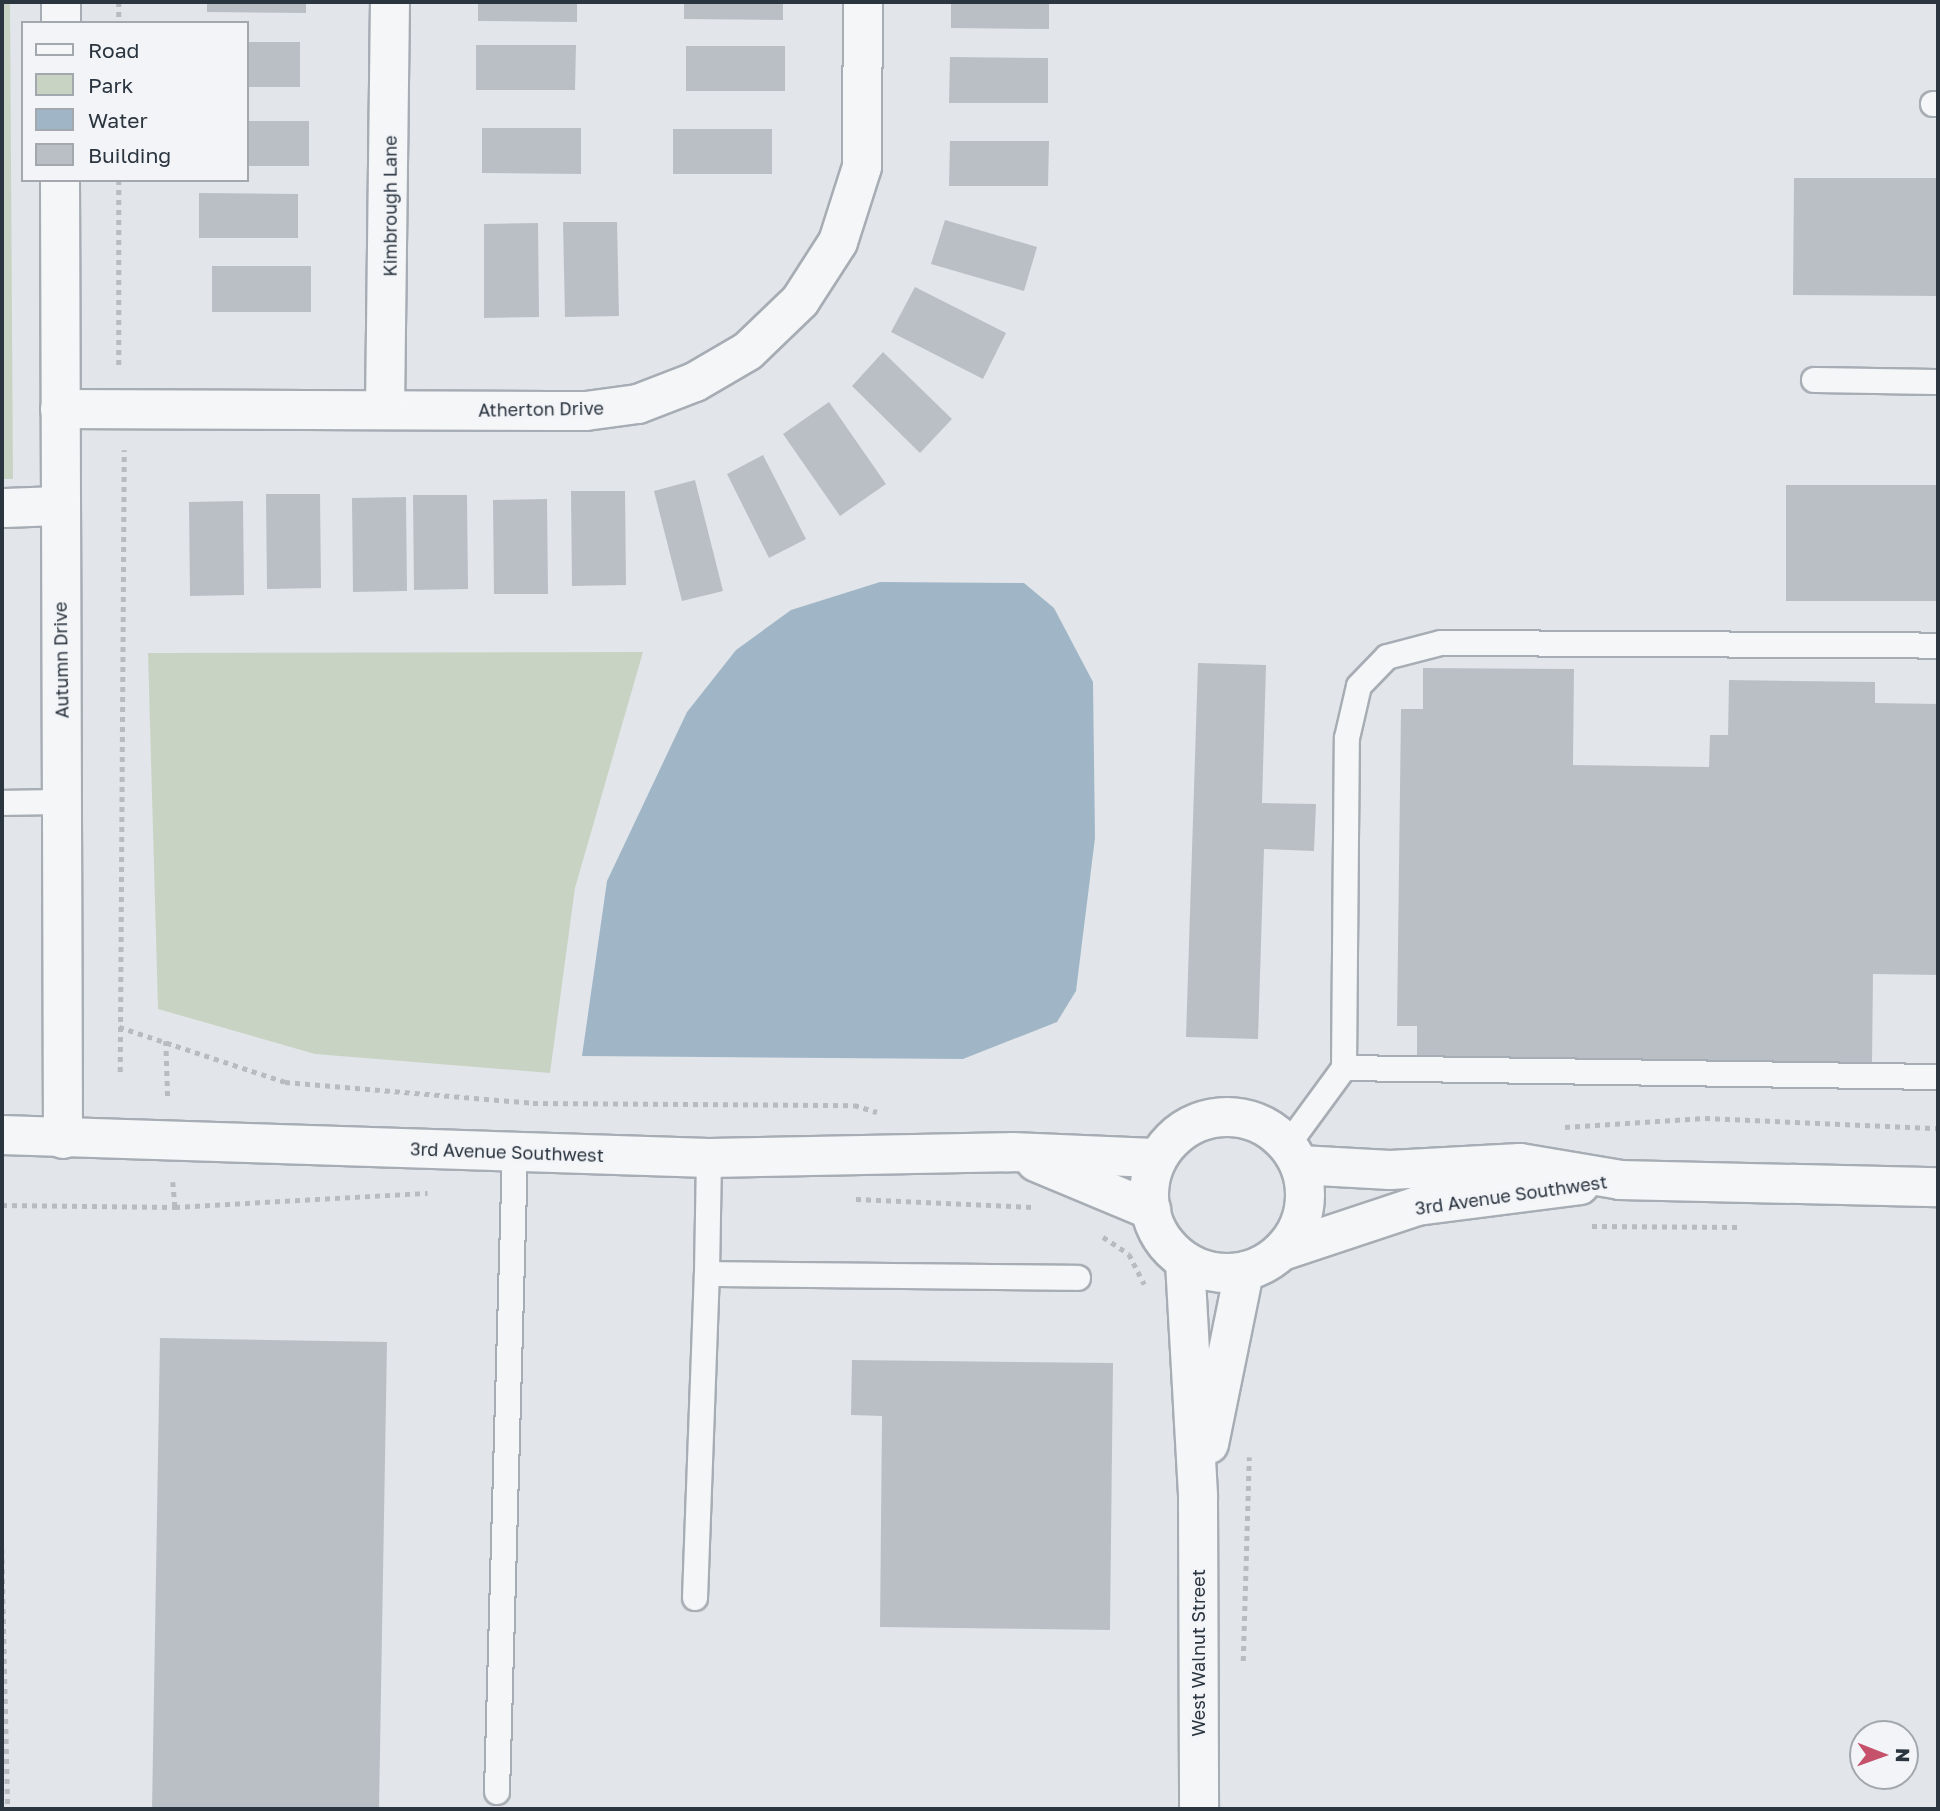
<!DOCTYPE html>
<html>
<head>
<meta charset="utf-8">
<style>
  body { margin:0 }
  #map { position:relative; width:1940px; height:1811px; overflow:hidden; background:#e2e6ea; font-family:"Golos Text",sans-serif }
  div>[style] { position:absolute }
  .green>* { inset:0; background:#c9d3c4 }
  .water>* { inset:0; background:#a0b6c7 }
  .building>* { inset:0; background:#babfc6 }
  .path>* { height:4.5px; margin-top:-2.25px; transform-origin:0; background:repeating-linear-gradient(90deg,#b8bcc1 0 5px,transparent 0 10px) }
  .roads { filter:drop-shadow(2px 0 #a7adb4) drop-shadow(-2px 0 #a7adb4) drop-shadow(0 2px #a7adb4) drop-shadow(0 -2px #a7adb4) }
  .service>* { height:24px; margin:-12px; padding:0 12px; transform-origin:12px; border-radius:12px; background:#f5f6f8 }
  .minor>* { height:38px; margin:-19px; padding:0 19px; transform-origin:19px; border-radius:19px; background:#f5f6f8 }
  .tertiary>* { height:38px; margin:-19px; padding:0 19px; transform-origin:19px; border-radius:19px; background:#f5f6f8 }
  .tertiary>.ring { margin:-19px; padding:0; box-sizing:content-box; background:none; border:38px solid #f5f6f8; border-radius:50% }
  span { translate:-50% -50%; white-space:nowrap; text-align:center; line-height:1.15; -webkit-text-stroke:5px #f2f4f7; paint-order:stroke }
  .street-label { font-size:18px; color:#2b3540 }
  .frame { position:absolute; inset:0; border:4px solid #2b3540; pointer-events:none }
  .legend { position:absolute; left:21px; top:21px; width:228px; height:161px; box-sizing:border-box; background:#f2f4f7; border:2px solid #a2a8ae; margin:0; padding:9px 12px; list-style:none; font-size:21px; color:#2b3540 }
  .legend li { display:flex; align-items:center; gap:14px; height:35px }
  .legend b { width:35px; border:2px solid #a2a8ae }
  .north { position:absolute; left:1849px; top:1720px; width:70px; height:70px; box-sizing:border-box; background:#f2f4f7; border:2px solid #a2a8ae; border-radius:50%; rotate:91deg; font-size:19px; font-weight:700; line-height:28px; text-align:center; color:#2b3540 }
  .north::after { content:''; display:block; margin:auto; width:24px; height:32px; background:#c5516a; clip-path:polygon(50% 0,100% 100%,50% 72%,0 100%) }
</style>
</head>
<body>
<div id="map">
  <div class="green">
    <i style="clip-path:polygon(2px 2px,10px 2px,13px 479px,2px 479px)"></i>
    <i style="clip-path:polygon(643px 652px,575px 888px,550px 1073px,315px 1054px,158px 1009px,148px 653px)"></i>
  </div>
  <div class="water">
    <i style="clip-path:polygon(880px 582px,1024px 583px,1054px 608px,1093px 682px,1095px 838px,1076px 991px,1057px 1022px,963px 1059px,582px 1056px,607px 881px,687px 712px,736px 650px,791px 610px)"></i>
  </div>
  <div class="building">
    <i style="clip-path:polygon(207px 2px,306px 2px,306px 13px,207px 12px)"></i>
    <i style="clip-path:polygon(478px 2px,577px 2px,577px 22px,478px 21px)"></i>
    <i style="clip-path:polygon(684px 2px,783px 2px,783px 20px,684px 19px)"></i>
    <i style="clip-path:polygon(951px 2px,1049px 2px,1049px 29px,951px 28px)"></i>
    <i style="clip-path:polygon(247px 42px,300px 42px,300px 87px,247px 87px)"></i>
    <i style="clip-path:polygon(476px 45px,576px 45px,575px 90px,476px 90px)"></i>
    <i style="clip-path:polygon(686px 46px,785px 46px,785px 91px,686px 91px)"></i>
    <i style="clip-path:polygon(950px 57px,1048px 58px,1048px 103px,949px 103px)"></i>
    <i style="clip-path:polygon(247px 121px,309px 121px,309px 166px,247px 166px)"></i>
    <i style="clip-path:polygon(482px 128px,581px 128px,581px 174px,482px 173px)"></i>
    <i style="clip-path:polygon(673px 129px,772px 129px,772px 174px,673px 174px)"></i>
    <i style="clip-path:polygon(950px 141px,1049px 141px,1048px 186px,949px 186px)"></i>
    <i style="clip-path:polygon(1794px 178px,1938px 178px,1938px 296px,1793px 295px)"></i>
    <i style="clip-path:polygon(199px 193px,298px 194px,298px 238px,199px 238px)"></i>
    <i style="clip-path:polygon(945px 220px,1037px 247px,1024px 291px,931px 264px)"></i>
    <i style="clip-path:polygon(563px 222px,617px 222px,619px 316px,565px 317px)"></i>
    <i style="clip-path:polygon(538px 223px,539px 317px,484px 318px,484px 224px)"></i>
    <i style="clip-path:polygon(212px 266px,311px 266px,311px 312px,212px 312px)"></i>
    <i style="clip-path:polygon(915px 287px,1006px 333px,983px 379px,891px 332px)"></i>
    <i style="clip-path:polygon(883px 352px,952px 419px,920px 453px,852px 386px)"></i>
    <i style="clip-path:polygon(829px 402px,886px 484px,840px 516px,783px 434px)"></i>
    <i style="clip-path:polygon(763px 455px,806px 539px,769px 558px,727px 474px)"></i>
    <i style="clip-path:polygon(695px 480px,723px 591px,682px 601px,654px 491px)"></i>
    <i style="clip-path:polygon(1786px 485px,1938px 485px,1938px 601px,1786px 601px)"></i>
    <i style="clip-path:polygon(571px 491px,625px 491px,626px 585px,572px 586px)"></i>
    <i style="clip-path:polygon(266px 494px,320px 494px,321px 588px,267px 589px)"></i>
    <i style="clip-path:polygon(413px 495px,467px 495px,468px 589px,414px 590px)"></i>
    <i style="clip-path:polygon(406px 497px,407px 591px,353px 592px,352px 498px)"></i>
    <i style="clip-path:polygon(547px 499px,548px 594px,494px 594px,493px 500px)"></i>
    <i style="clip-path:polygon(243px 501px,244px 595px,190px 596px,189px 502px)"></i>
    <i style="clip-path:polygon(1198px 663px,1266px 665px,1262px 803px,1316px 804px,1314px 851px,1264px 849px,1258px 1039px,1186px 1037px)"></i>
    <i style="clip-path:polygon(1423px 668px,1574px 669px,1573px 765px,1709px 767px,1710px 735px,1728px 735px,1729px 680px,1875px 682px,1875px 703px,1938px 704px,1938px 975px,1873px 974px,1872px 1063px,1417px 1056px,1417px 1026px,1397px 1026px,1401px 709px,1423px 709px)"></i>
    <i style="clip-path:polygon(160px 1338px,387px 1342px,379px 1809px,152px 1809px)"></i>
    <i style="clip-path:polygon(852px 1360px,1113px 1363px,1110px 1630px,880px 1627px,882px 1416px,851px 1415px)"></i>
  </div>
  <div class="path">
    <i style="left:119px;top:2px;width:21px;rotate:90deg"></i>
    <i style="left:119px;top:180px;width:188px;rotate:90deg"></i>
    <i style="left:119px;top:1027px;width:175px;rotate:18.3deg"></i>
    <i style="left:285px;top:1082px;width:249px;rotate:4.8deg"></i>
    <i style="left:533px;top:1103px;width:321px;rotate:0.4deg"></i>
    <i style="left:854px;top:1105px;width:24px;rotate:17deg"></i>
    <i style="left:166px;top:1041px;width:59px;rotate:88.1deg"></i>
    <i style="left:120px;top:1072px;width:622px;rotate:-89.63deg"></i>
    <i style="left:1565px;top:1127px;width:140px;rotate:-3.7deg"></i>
    <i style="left:1705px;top:1118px;width:233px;rotate:2.5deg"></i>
    <i style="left:173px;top:1182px;width:25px;rotate:85deg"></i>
    <i style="left:856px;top:1199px;width:177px;rotate:2.6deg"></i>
    <i style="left:2px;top:1205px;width:173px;rotate:0.7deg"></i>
    <i style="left:175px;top:1207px;width:253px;rotate:-3.2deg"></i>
    <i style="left:1592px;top:1226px;width:149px;rotate:0.4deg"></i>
    <i style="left:1103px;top:1237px;width:31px;rotate:33deg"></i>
    <i style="left:1129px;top:1254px;width:34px;rotate:63deg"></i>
    <i style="left:2px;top:1549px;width:260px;rotate:88.7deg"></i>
    <i style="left:1243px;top:1661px;width:204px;rotate:-88.3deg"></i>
  </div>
  <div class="roads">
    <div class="service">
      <i style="left:1933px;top:104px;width:5px"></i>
      <i style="left:1814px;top:380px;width:124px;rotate:0.9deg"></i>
      <i style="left:2px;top:803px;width:61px;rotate:-0.9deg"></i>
      <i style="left:1344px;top:1068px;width:594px;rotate:0.87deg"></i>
      <i style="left:1287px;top:1146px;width:97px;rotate:-53.8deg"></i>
      <i style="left:1344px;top:1068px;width:330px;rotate:-89.5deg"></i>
      <i style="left:1347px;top:738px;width:53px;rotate:-77deg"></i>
      <i style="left:1359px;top:686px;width:40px;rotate:-46deg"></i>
      <i style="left:1387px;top:657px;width:56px;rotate:-14.5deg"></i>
      <i style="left:1441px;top:643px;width:497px;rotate:0.3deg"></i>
      <i style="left:709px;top:1158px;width:116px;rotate:91deg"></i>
      <i style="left:707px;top:1274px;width:371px;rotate:0.6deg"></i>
      <i style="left:695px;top:1598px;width:324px;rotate:-87.9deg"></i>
      <i style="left:497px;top:1792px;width:639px;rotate:-88.39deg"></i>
    </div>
    <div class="minor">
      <i style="left:61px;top:23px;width:21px;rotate:-90deg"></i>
      <i style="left:60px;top:180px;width:959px;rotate:89.82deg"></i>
      <i style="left:60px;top:409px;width:526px;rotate:0.22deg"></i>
      <i style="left:586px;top:411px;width:52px;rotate:-7.7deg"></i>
      <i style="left:638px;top:404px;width:61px;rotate:-21.1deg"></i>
      <i style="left:695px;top:382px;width:61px;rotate:-30.3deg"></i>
      <i style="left:748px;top:351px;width:72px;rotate:-43.9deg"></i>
      <i style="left:800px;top:301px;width:70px;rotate:-57.2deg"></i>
      <i style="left:838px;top:242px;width:79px;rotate:-72.3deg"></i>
      <i style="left:862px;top:167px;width:165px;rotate:-89.7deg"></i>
      <i style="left:385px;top:410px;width:408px;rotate:-89.3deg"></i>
      <i style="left:2px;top:508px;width:57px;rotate:-2deg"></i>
      <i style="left:1185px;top:1262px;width:236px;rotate:86.8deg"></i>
      <i style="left:1198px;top:1498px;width:311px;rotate:89.8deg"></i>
      <i style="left:1209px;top:1444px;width:176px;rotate:-78.5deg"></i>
    </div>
    <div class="tertiary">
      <i class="ring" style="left:1149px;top:1117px;width:118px;height:118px"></i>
      <i style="left:2px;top:1135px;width:707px;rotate:1.86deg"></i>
      <i style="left:709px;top:1158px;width:303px;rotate:-1.1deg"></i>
      <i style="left:1012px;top:1152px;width:142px;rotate:2.4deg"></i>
      <i style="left:1036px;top:1162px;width:125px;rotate:22.7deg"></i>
      <i style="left:1300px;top:1165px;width:90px;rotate:3.2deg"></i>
      <i style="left:1390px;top:1170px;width:130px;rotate:-3.1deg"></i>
      <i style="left:1520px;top:1163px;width:101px;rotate:9.6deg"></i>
      <i style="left:1620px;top:1180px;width:318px;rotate:1.3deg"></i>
      <i style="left:1282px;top:1251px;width:142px;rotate:-18.4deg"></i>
      <i style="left:1417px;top:1206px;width:164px;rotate:-7.3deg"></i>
    </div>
  </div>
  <div class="street-label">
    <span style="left:390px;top:206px;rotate:-90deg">Kimbrough Lane</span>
    <span style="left:541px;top:409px;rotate:-1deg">Atherton Drive</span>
    <span style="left:61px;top:660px;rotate:-91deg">Autumn Drive</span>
    <span style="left:507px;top:1152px;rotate:2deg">3rd Avenue Southwest</span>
    <span style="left:1511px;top:1195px;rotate:-8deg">3rd Avenue Southwest</span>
    <span style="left:1198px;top:1653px;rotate:-90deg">West Walnut Street</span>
  </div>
  <div class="frame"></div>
  <ul class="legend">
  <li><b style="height:9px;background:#f5f6f8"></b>Road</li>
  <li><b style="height:19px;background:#c9d3c4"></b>Park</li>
  <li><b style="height:19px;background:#a0b6c7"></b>Water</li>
  <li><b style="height:19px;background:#babfc6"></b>Building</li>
  </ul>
  <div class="north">N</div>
</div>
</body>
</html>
